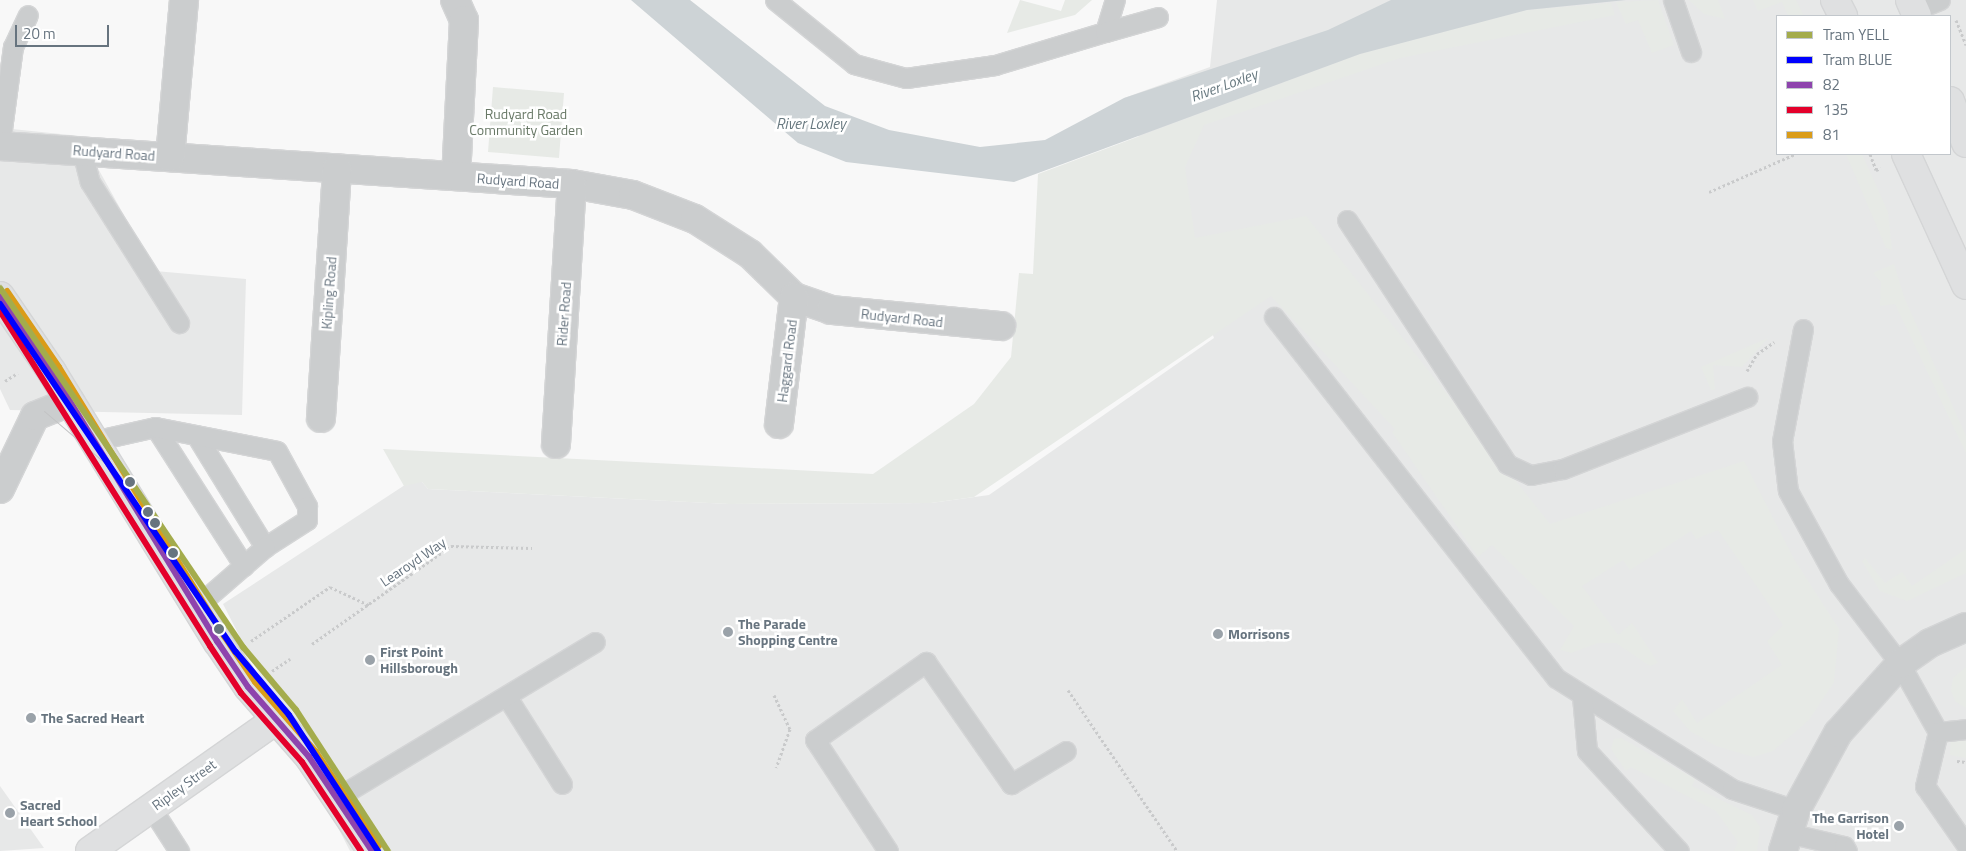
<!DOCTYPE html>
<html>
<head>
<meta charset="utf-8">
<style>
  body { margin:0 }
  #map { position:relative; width:1966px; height:851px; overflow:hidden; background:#f8f8f8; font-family:"Titillium Web",sans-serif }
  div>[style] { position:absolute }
  .built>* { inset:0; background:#e7e8e8 }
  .green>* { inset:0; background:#e7eae6 }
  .water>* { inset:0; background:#cdd3d6 }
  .path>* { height:3px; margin-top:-1.5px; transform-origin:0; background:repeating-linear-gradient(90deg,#c9cacb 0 2.5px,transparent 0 5px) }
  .roads { filter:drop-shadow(1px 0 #d4d5d6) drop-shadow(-1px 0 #d4d5d6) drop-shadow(0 1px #d4d5d6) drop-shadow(0 -1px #d4d5d6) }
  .lane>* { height:19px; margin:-9.5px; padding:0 9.5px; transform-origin:9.5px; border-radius:9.5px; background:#cbcdce }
  .street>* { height:28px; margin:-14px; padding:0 14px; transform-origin:14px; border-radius:14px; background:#cbcdce }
  .secondary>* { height:28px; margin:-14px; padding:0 14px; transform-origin:14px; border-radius:14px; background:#dfe0e1 }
  .highway>* { height:28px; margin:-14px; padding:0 14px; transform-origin:14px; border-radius:14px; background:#dfe0e1 }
  .tram>* { height:1px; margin:-0.5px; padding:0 0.5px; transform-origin:0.5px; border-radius:0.5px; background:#c2c3c4 }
  .bus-1>* { height:6px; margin:-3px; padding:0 3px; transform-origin:3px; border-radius:3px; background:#8e44ad }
  .bus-2>* { height:6px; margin:-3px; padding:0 3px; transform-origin:3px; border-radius:3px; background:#e4002b }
  .bus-3>* { height:6px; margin:-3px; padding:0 3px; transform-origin:3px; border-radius:3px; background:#da9c19 }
  .tram-1>* { height:6px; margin:-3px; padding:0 3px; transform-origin:3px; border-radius:3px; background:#a4ac4c }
  .tram-2>* { height:6px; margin:-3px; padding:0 3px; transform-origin:3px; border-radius:3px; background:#00f }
  .dots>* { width:14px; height:14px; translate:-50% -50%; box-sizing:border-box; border:2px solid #fff; border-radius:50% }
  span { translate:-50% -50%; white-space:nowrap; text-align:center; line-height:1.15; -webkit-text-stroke:5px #fff; paint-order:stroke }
  .park-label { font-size:14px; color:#687866 }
  .street-label { font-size:14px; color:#67747f }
  .poi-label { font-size:14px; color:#67747f; font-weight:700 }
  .left { translate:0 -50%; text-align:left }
  .right { translate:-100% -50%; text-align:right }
  .water-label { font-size:15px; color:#67787f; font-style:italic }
  .legend { position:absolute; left:1776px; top:15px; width:175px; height:140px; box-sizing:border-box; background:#fff; border:1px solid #c2c7cc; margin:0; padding:6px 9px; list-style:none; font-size:15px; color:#67747f }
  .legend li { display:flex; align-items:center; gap:10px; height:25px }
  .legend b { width:25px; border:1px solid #c2c7cc }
  .scale { position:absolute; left:15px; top:25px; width:94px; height:22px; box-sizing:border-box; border:2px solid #67747f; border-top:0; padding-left:6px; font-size:15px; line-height:18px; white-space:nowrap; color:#67747f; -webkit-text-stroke:4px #fff; paint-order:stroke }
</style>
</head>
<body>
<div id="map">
  <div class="built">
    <i style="clip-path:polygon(evenodd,1217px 0,1966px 0,1966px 851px,350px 851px,223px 604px,411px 481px,422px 482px,428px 489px,729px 504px,931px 503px,989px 495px,1214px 338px,1124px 98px,1210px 67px,1217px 0,1777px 16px,1950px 16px,1950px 154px,1777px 154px,1777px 16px)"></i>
    <i style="clip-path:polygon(0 113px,12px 129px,80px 136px,155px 271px,246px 279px,242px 415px,10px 410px,0 389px)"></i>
    <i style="clip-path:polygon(0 786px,39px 841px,44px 848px,0 851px)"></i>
  </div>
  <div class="green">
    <i style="clip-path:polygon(1020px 0,1061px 11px,1065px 0,1092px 0,1075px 15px,1007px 33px)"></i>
    <i style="clip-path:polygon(1658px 0,1674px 45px,1652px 53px,1638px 20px,1626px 24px,1616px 2px)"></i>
    <i style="clip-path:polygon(1689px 0,1718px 0,1725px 19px,1704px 14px)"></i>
    <i style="clip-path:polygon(1753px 0,1796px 0,1804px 16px,1788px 16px,1782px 2px,1758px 11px)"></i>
    <i style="clip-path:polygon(1611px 3px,1615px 15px,1400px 58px,1204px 125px,1185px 167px,1195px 238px,1306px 216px,1550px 524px,1744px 461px,1794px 559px,1839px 629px,1834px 682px,1809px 720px,1773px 751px,1753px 757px,1716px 746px,1690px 731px,1673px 711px,1682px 699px,1697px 723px,1782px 665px,1767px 641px,1783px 625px,1718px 530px,1696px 539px,1691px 531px,1630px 570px,1623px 560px,1582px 586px,1618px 635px,1632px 623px,1658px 663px,1650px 666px,1616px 643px,1598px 643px,1571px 653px,1560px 650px,1574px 626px,1492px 545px,1478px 557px,1392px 432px,1395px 429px,1271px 296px,974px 497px,931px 503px,729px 504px,428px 489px,422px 482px,404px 486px,383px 449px,873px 474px,974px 404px,1011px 357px,1019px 273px,1033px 274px,1038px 174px,1360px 54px,1527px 10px)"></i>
    <i style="clip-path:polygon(493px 87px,564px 93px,559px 158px,488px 152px)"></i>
    <i style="clip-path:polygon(1846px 154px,1862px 154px,1888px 212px,1892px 250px,1886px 248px)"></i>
    <i style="clip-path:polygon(1894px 264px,1904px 297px,1966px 436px,1966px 453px,1895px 304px,1880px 306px,1881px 282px,1873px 273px)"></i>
    <i style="clip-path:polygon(1768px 338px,1742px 367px,1713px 365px,1715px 390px,1711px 390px,1701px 367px)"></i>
    <i style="clip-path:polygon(1966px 549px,1966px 573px,1907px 601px,1880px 591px,1862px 561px,1865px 558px,1885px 583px,1902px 572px,1912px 586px)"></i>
    <i style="clip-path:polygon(1966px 667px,1966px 708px,1955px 701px,1951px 691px,1953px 678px)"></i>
    <i style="clip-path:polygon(1966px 735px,1966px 758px,1950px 755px,1951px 736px)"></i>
    <i style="clip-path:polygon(1621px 738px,1695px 779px,1692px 786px,1752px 815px,1760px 827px,1757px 851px,1734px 851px,1738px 842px,1716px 811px,1631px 767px,1626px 771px,1611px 749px,1614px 739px)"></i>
  </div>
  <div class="water">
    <i style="clip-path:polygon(631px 0,690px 0,825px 106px,889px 130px,980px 147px,1045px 140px,1124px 98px,1328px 30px,1391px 0,1626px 0,1527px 10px,1360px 54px,1014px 182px,846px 162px,798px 143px)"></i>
  </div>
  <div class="path">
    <i style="left:1956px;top:20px;width:27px;rotate:68deg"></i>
    <i style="left:1870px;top:154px;width:17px;rotate:69deg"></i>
    <i style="left:1876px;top:170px;width:5px;rotate:-22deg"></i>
    <i style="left:1709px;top:192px;width:94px;rotate:-23.8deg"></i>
    <i style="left:1747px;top:371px;width:20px;rotate:-60deg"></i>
    <i style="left:1757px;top:354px;width:21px;rotate:-35deg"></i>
    <i style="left:5px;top:381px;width:15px;rotate:-32deg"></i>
    <i style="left:251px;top:641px;width:96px;rotate:-34.4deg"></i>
    <i style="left:330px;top:587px;width:43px;rotate:24.8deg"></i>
    <i style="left:312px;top:644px;width:170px;rotate:-35.2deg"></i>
    <i style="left:451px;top:546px;width:81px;rotate:1.4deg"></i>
    <i style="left:272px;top:671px;width:22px;rotate:-34deg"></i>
    <i style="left:1068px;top:690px;width:194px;rotate:55.9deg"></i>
    <i style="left:774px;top:695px;width:38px;rotate:65deg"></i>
    <i style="left:790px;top:729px;width:41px;rotate:109.7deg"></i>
    <i style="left:1957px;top:761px;width:9px;rotate:6deg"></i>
  </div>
  <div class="roads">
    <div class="lane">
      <i style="left:775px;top:0;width:102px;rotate:39deg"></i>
      <i style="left:854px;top:64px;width:54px;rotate:15.1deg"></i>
      <i style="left:906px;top:78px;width:90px;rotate:-8.3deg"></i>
      <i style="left:995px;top:65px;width:115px;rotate:-16.7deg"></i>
      <i style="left:1105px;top:32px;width:34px;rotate:-73deg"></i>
      <i style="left:1673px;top:0;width:55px;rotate:70.9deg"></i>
      <i style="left:1915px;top:10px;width:27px;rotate:-22deg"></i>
      <i style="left:1105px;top:32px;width:55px;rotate:-15.8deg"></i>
      <i style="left:0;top:144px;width:98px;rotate:-82.4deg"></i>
      <i style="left:13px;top:47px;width:35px;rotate:-65deg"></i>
      <i style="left:82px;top:151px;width:32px;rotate:76deg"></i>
      <i style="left:90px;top:182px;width:167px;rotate:57.7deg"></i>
      <i style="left:1347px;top:220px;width:292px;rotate:56.7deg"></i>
      <i style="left:1507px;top:464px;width:26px;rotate:25deg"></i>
      <i style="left:1531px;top:475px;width:33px;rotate:-11deg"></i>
      <i style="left:1563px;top:469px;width:198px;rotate:-21.4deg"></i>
      <i style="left:1274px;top:317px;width:458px;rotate:52deg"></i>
      <i style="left:1556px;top:678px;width:208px;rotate:32.2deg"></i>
      <i style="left:1732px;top:789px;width:67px;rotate:18.2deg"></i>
      <i style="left:1803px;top:329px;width:114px;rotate:100.6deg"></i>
      <i style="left:1782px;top:441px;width:50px;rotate:83.2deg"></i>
      <i style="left:1788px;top:491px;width:106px;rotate:61.3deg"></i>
      <i style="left:1839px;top:584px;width:101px;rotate:52.7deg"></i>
      <i style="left:1900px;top:664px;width:78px;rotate:60.8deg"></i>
      <i style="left:1938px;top:732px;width:56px;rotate:103.5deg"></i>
      <i style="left:1925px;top:786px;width:72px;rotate:55.2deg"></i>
      <i style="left:155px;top:427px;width:165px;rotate:57.4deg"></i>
      <i style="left:196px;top:435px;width:132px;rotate:58.4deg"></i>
      <i style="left:93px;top:441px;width:64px;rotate:-12.7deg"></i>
      <i style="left:155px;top:427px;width:124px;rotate:11.1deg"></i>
      <i style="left:277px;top:451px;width:63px;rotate:61.4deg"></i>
      <i style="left:307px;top:506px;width:14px;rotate:90deg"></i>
      <i style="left:307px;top:520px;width:50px;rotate:147.3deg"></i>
      <i style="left:265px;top:547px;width:91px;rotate:139deg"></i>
      <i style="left:1582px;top:696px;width:55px;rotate:84.8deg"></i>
      <i style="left:1587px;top:751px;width:136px;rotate:47.4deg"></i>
      <i style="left:507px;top:697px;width:103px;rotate:57.7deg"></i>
      <i style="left:1938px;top:732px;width:28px;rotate:-6deg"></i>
      <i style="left:338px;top:797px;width:300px;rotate:-31.1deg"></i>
      <i style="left:152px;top:809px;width:50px;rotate:57.3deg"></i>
      <i style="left:1788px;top:833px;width:57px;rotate:13.1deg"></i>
      <i style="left:1844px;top:846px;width:6px;rotate:59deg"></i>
      <i style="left:888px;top:851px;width:133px;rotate:-123.3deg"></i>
      <i style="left:815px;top:740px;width:136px;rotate:-35.1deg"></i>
      <i style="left:926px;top:662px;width:149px;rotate:55.1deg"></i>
      <i style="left:1011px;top:784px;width:64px;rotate:-31deg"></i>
    </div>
    <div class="street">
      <i style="left:455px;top:0;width:22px;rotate:66deg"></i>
      <i style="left:464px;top:20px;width:156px;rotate:92.9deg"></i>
      <i style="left:0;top:146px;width:573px;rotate:3.8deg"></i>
      <i style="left:572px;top:184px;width:62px;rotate:10.2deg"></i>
      <i style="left:633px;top:195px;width:66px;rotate:21.2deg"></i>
      <i style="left:695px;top:219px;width:65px;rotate:32.5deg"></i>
      <i style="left:750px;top:254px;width:62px;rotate:44.3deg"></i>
      <i style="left:794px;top:297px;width:39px;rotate:19deg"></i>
      <i style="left:831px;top:310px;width:171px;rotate:5.4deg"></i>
      <i style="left:170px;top:157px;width:158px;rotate:-84.9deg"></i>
      <i style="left:321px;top:418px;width:250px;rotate:-86.3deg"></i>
      <i style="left:779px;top:424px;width:128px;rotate:-83.3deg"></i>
      <i style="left:556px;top:444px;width:260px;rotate:-86.5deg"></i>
      <i style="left:0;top:489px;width:81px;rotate:-64.4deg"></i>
      <i style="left:35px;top:416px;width:38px;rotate:-22deg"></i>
      <i style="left:1783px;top:851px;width:43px;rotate:-72.4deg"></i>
      <i style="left:1796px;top:810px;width:88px;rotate:-61.4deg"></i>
      <i style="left:1838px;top:733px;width:93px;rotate:-48.1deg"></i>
      <i style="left:1900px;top:664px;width:37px;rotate:-35deg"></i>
      <i style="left:1930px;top:643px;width:39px;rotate:-24deg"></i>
    </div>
    <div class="secondary">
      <i style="left:0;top:296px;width:92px;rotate:55.6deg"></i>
      <i style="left:52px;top:372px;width:316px;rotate:58.5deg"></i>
      <i style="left:217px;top:641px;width:55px;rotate:56deg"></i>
      <i style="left:248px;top:687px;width:93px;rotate:48.9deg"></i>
      <i style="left:309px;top:757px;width:113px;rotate:56.2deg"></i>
      <i style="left:90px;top:851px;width:229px;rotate:-35.2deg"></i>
    </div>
    <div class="highway">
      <i style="left:1835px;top:0;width:18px;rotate:63deg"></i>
      <i style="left:1910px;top:0;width:17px;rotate:66deg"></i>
      <i style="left:1950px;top:101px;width:45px;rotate:69.1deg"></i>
      <i style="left:1906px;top:154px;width:144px;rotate:65.4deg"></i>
    </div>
  </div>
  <div class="tram">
    <i style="left:44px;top:411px;width:126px;rotate:40.5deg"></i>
  </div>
  <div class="bus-1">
    <i style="left:0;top:296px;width:92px;rotate:55.6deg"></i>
    <i style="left:52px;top:372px;width:316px;rotate:58.5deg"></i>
    <i style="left:217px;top:641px;width:55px;rotate:56deg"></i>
    <i style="left:248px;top:687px;width:93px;rotate:48.9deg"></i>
    <i style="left:309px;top:757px;width:113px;rotate:56.2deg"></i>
  </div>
  <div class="bus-2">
    <i style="left:0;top:311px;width:395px;rotate:57.9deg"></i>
    <i style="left:210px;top:646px;width:56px;rotate:56.6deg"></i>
    <i style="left:241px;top:693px;width:92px;rotate:48.5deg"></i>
    <i style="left:302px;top:762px;width:107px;rotate:56.5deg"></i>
  </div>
  <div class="bus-3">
    <i style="left:7px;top:291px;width:92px;rotate:55.6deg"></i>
    <i style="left:59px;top:367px;width:316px;rotate:58.5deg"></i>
    <i style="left:224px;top:636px;width:55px;rotate:56deg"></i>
    <i style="left:255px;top:682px;width:93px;rotate:48.9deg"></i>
    <i style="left:316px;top:752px;width:113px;rotate:56.2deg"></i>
  </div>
  <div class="tram-1">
    <i style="left:0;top:288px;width:434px;rotate:55.9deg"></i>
    <i style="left:243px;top:647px;width:82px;rotate:49.9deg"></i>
    <i style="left:296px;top:710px;width:168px;rotate:56.9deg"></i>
  </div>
  <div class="tram-2">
    <i style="left:0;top:304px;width:420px;rotate:55.9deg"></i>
    <i style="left:236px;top:652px;width:82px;rotate:49.9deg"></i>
    <i style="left:289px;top:715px;width:163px;rotate:56.8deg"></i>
  </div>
  <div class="dots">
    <i style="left:130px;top:482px;background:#67747f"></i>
    <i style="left:148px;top:512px;background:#67747f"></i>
    <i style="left:155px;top:523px;background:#67747f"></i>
    <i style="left:173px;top:553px;background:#67747f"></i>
    <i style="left:219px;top:629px;background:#67747f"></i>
    <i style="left:728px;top:632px;background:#9aa2a9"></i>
    <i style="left:1218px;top:634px;background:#9aa2a9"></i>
    <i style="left:370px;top:660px;background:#9aa2a9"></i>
    <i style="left:31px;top:718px;background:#9aa2a9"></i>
    <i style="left:10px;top:813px;background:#9aa2a9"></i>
    <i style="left:1899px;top:826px;background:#9aa2a9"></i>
  </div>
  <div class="park-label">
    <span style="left:526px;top:122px">Rudyard Road<br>Community Garden</span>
  </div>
  <div class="street-label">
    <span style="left:114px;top:153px;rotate:4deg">Rudyard Road</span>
    <span style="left:518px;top:181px;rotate:4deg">Rudyard Road</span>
    <span style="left:329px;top:293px;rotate:-86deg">Kipling Road</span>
    <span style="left:564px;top:314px;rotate:-86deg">Rider Road</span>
    <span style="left:902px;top:318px;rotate:6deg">Rudyard Road</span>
    <span style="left:787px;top:361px;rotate:-83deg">Haggard Road</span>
    <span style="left:413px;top:562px;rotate:-34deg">Learoyd Way</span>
    <span style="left:184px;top:785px;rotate:-36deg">Ripley Street</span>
  </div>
  <div class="poi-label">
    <span class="left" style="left:738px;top:632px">The Parade<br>Shopping Centre</span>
    <span class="left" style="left:1228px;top:634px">Morrisons</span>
    <span class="left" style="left:380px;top:660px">First Point<br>Hillsborough</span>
    <span class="left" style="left:41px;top:718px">The Sacred Heart</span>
    <span class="left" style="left:20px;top:813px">Sacred<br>Heart School</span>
    <span class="right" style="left:1889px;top:826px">The Garrison<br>Hotel</span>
  </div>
  <div class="water-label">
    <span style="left:1224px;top:85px;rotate:-20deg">River Loxley</span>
    <span style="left:811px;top:124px">River Loxley</span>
  </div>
  <ul class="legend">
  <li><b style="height:6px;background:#a4ac4c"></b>Tram YELL</li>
  <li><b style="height:6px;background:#00f"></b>Tram BLUE</li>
  <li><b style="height:6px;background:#8e44ad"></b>82</li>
  <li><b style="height:6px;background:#e4002b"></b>135</li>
  <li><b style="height:6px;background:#da9c19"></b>81</li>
  </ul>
  <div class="scale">20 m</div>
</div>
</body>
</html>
